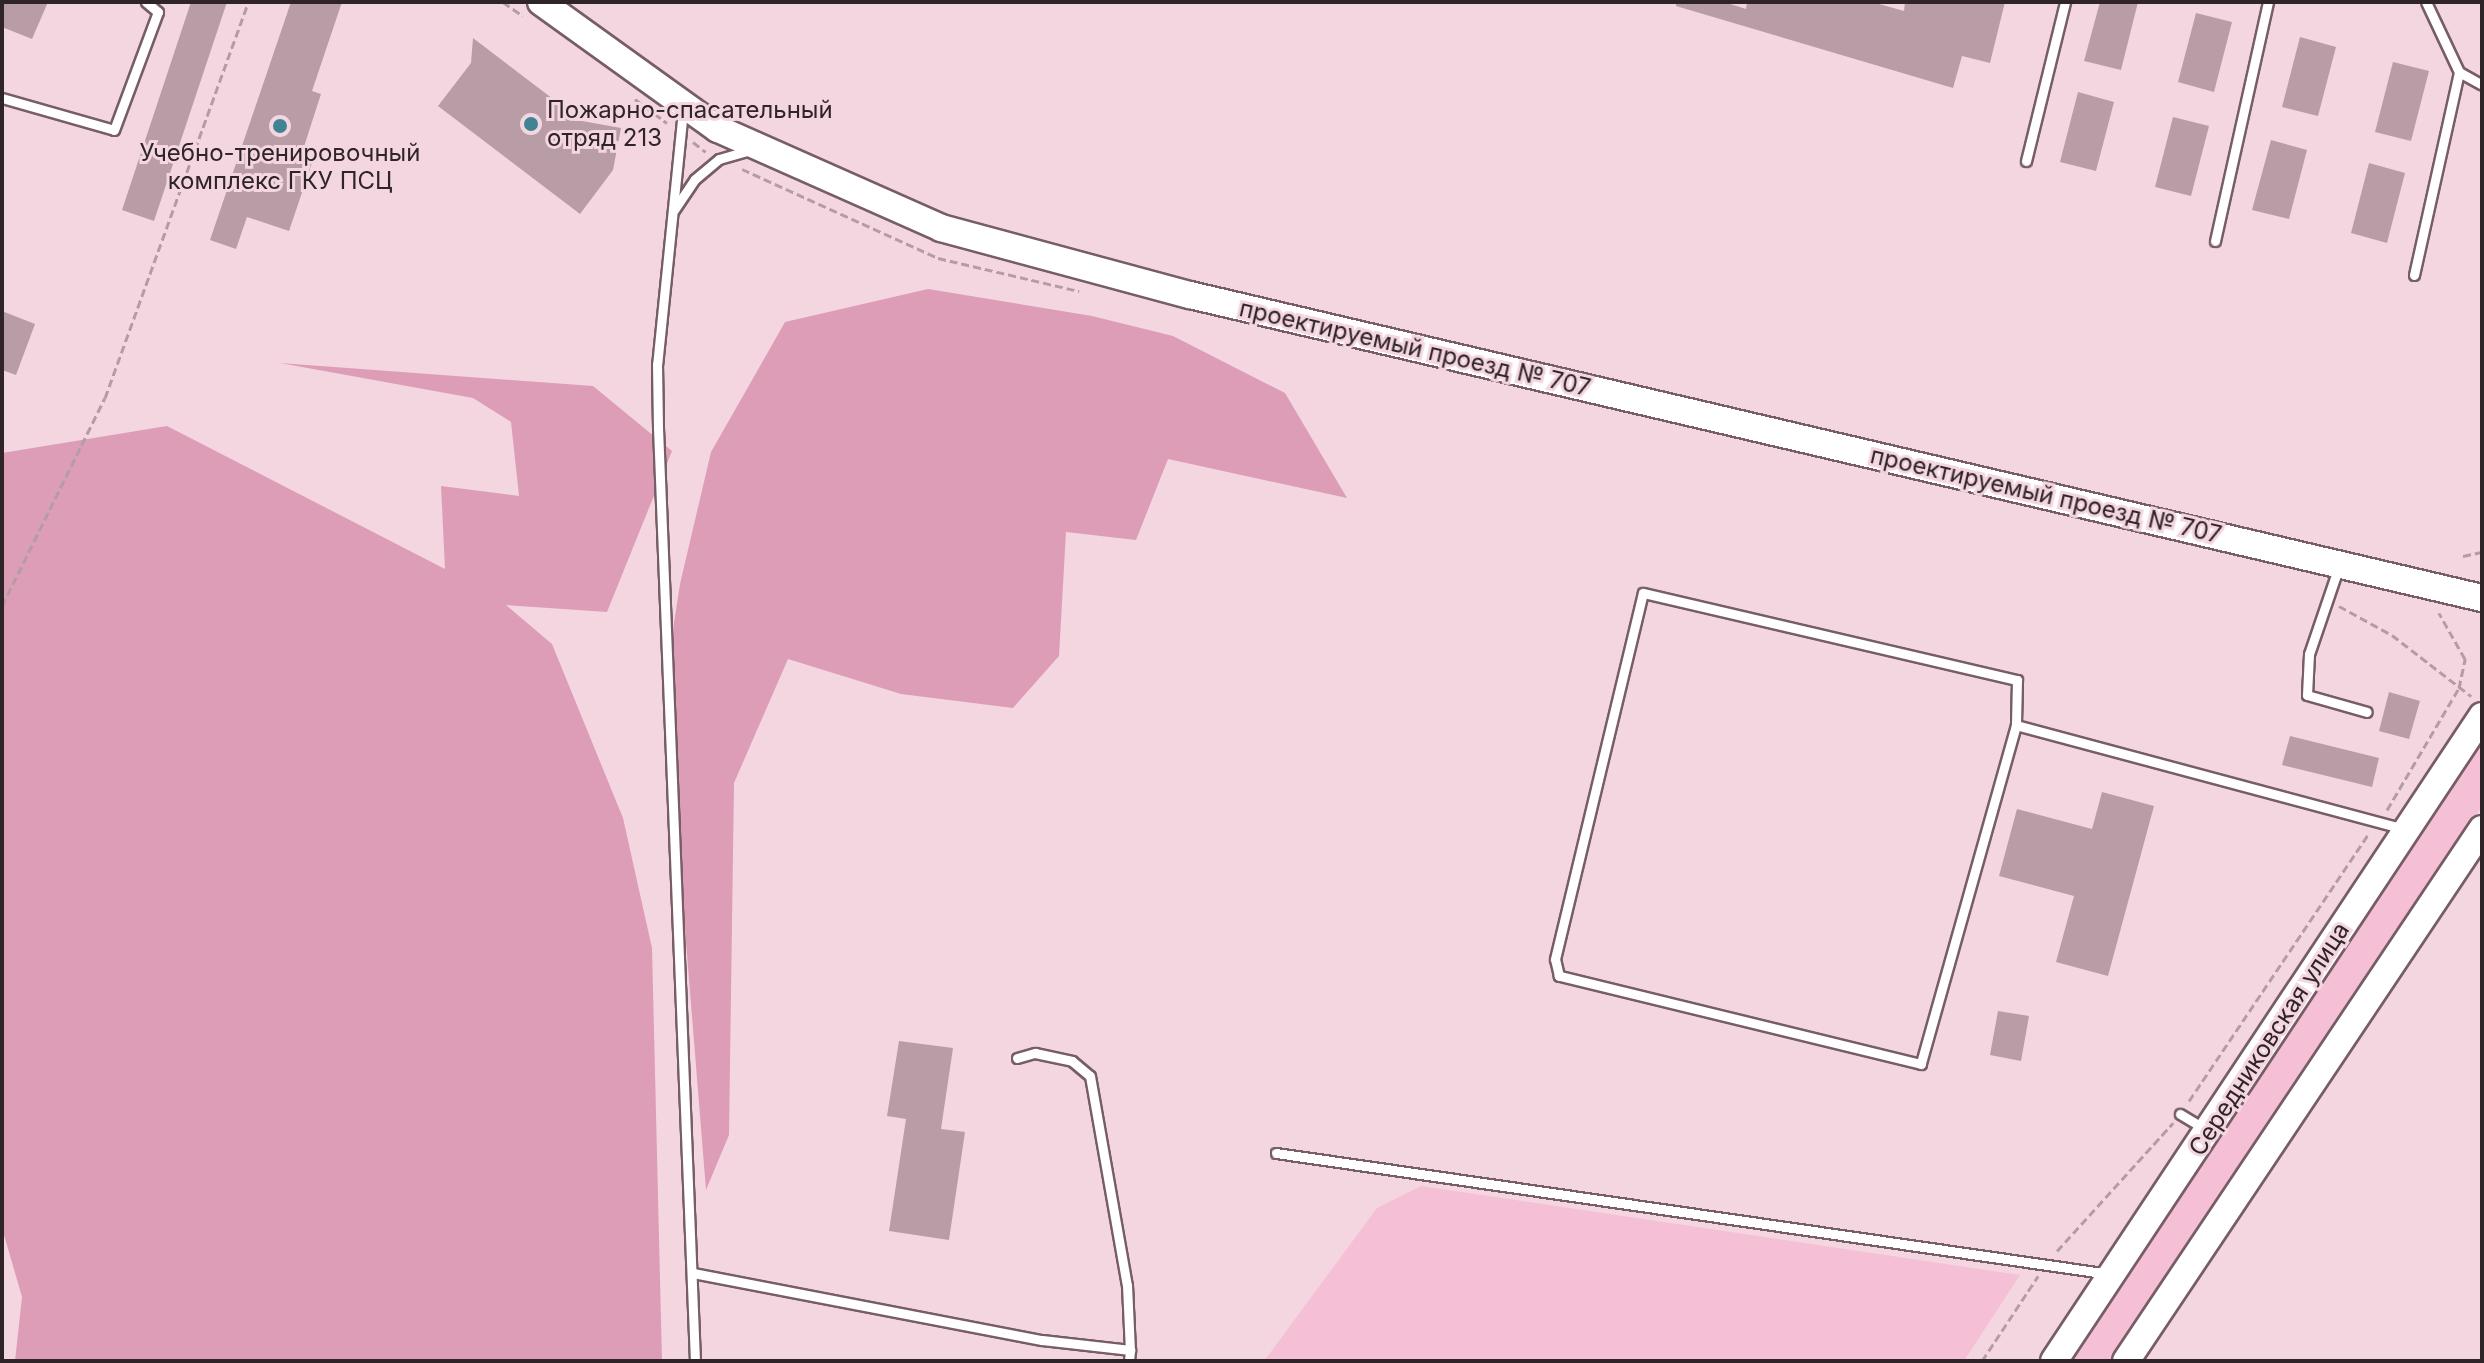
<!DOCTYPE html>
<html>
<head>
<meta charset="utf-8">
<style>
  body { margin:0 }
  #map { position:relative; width:2484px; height:1363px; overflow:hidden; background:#f4d6e1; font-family:Inter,sans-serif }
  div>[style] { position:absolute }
  .green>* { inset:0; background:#f5c0d5 }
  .forest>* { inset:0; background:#dd9db7 }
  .building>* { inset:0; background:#b89ca6 }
  .path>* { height:3px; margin-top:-1.5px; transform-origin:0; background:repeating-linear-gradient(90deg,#b49ca5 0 8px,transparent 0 12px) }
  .roads { filter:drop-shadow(2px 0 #765d66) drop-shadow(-2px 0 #765d66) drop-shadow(0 2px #765d66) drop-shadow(0 -2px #765d66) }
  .lane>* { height:9px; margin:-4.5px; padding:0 4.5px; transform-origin:4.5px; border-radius:4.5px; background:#fff }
  .secondary>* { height:26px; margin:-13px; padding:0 13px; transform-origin:13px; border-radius:13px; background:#fff }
  .dots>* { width:22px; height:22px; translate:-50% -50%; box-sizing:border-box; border:4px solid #f4d6e1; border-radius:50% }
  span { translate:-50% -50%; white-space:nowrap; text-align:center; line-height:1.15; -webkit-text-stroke:6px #f4d6e1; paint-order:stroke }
  .poi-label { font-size:24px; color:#2f2428 }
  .left { translate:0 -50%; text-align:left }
  .street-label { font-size:24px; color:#2f2428 }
  .frame { position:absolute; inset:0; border:4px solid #2f2428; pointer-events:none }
</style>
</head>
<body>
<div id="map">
  <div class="green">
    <i style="clip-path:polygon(2482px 741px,2482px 806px,2113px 1361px,2070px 1361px)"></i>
    <i style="clip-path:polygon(1421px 1186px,2020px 1275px,1964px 1361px,1264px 1361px,1377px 1208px)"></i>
  </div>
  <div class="forest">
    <i style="clip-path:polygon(928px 289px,1092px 316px,1173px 336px,1285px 393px,1347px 498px,1168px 459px,1136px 540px,1066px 532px,1059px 656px,1013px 708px,901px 694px,788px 659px,734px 783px,729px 1135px,706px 1190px,665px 681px,680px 584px,711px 452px,785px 322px)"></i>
    <i style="clip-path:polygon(280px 363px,593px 386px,672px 451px,607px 612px,506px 605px,552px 644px,623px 818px,652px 948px,662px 1361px,15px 1361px,22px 1297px,2px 1228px,2px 453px,167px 426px,445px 569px,441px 486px,519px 496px,511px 422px,473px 398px)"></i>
  </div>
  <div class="building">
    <i style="clip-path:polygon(2px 2px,48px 2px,32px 39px,2px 27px)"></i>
    <i style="clip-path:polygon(191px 2px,227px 2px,154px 221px,122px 210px)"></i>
    <i style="clip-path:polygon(291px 2px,342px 2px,312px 91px,321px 94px,300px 159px,312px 163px,289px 231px,247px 217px,236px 249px,210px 240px)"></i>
    <i style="clip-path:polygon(1676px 2px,1724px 2px,1746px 9px,1747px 2px,1872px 2px,1904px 11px,1905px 2px,2005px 2px,1990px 63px,1962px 56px,1953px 88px,1676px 6px)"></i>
    <i style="clip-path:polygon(2100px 2px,2138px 2px,2121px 70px,2084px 61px)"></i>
    <i style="clip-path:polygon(2196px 13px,2232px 22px,2214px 92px,2178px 82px)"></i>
    <i style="clip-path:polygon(2300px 37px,2336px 47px,2318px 116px,2282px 107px)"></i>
    <i style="clip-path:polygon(473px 38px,582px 121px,621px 128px,613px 170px,580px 214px,438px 106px,471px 63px)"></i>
    <i style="clip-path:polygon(2393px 62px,2429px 71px,2411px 141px,2375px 132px)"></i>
    <i style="clip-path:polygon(2078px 92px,2114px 102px,2096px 171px,2060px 162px)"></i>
    <i style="clip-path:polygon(2173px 117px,2209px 126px,2191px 196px,2155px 187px)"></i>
    <i style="clip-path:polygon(2271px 140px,2307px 150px,2289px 219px,2252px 210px)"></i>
    <i style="clip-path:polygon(2369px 163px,2405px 173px,2387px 243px,2351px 233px)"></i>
    <i style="clip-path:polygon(2px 311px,35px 324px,16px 375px,2px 370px)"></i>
    <i style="clip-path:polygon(2389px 692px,2420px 701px,2409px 739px,2379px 731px)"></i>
    <i style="clip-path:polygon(2290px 736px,2379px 758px,2372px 787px,2282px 765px)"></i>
    <i style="clip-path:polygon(2102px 792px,2154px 806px,2108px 976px,2056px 962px,2074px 896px,1999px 876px,2017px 809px,2092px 829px)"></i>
    <i style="clip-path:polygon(1998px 1011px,2029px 1016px,2021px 1061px,1990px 1055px)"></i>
    <i style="clip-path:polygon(899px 1041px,953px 1048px,941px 1129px,965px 1132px,949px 1240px,889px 1231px,906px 1119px,887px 1116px)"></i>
  </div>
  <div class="path">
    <i style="left:503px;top:2px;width:24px;rotate:35deg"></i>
    <i style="left:635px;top:99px;width:40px;rotate:37deg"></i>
    <i style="left:693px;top:142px;width:16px;rotate:38deg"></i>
    <i style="left:742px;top:169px;width:215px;rotate:24.4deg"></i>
    <i style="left:938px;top:258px;width:145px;rotate:13.2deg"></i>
    <i style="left:2463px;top:556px;width:19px;rotate:-12deg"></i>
    <i style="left:2px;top:606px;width:232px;rotate:-63.7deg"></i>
    <i style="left:105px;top:398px;width:421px;rotate:-70.1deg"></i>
    <i style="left:2339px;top:606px;width:60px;rotate:28.7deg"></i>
    <i style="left:2392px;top:635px;width:100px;rotate:37.7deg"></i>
    <i style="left:2387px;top:810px;width:142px;rotate:-59.5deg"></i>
    <i style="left:2459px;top:688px;width:30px;rotate:-78deg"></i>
    <i style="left:2465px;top:659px;width:53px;rotate:-119.5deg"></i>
    <i style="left:2189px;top:1101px;width:321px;rotate:-56.1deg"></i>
    <i style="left:2057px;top:1251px;width:173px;rotate:-47.8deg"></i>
    <i style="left:1982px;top:1361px;width:102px;rotate:-56.6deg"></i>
  </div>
  <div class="roads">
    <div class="lane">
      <i style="left:2459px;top:72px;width:26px;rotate:29deg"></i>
      <i style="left:2px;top:98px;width:116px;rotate:15.9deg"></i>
      <i style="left:114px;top:130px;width:126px;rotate:-69.6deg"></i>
      <i style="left:158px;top:12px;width:16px;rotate:-140deg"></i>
      <i style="left:683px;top:110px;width:255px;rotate:95.8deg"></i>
      <i style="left:657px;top:364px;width:64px;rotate:89.1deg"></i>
      <i style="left:658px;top:428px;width:934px;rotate:87.73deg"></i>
      <i style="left:2026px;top:161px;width:164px;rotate:-76.2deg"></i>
      <i style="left:674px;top:210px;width:37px;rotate:-56deg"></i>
      <i style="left:695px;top:179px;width:31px;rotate:-40deg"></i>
      <i style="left:719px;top:159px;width:33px;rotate:-16deg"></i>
      <i style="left:2215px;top:241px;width:245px;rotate:-77.5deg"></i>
      <i style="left:2414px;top:275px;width:208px;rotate:-77.5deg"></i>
      <i style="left:2459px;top:72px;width:77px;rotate:-115.2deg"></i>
      <i style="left:2339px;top:566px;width:93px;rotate:108.8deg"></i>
      <i style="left:2309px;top:654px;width:41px;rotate:92.8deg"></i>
      <i style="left:2307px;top:695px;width:62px;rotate:15.8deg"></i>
      <i style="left:2016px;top:725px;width:352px;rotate:105.7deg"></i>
      <i style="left:1921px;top:1064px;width:373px;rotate:-166.3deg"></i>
      <i style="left:1559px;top:976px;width:17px;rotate:-103deg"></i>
      <i style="left:1555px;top:959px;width:376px;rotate:-76.5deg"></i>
      <i style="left:1643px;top:593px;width:384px;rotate:13.1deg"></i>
      <i style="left:2017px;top:680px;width:45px;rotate:91.3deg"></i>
      <i style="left:2016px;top:725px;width:402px;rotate:15deg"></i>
      <i style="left:1017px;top:1058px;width:19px;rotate:-16deg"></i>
      <i style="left:1035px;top:1053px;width:38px;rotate:12deg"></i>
      <i style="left:1072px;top:1061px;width:23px;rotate:40deg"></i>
      <i style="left:1090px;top:1076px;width:212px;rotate:80deg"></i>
      <i style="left:1127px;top:1285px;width:65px;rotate:87.4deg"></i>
      <i style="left:2180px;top:1114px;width:29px;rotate:31deg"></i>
      <i style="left:1276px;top:1153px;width:842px;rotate:8.26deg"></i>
      <i style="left:693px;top:1273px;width:355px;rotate:10.9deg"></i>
      <i style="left:1042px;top:1340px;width:89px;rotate:6.5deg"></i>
      <i style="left:1130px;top:1350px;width:11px;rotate:95deg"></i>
    </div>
    <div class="secondary">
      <i style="left:541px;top:2px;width:218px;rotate:35.7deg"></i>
      <i style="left:718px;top:129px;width:244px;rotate:23.9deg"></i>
      <i style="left:941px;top:228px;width:258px;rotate:15.1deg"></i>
      <i style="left:1190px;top:295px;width:1327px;rotate:13.2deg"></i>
      <i style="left:2054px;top:1361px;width:774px;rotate:-56.43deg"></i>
      <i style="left:2126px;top:1361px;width:640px;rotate:-56.21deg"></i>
    </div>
  </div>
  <div class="dots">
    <i style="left:531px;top:124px;background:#408394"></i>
    <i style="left:280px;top:126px;background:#408394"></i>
  </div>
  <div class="poi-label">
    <span class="left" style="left:547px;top:124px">Пожарно-спасательный<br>отряд 213</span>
    <span style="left:280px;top:167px">Учебно-тренировочный<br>комплекс ГКУ ПСЦ</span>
  </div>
  <div class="street-label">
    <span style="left:1415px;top:348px;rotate:13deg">проектируемый проезд № 707</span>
    <span style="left:2046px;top:495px;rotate:13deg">проектируемый проезд № 707</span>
    <span style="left:2269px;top:1039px;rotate:-57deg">Середниковская улица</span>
  </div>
  <div class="frame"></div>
</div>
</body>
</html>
